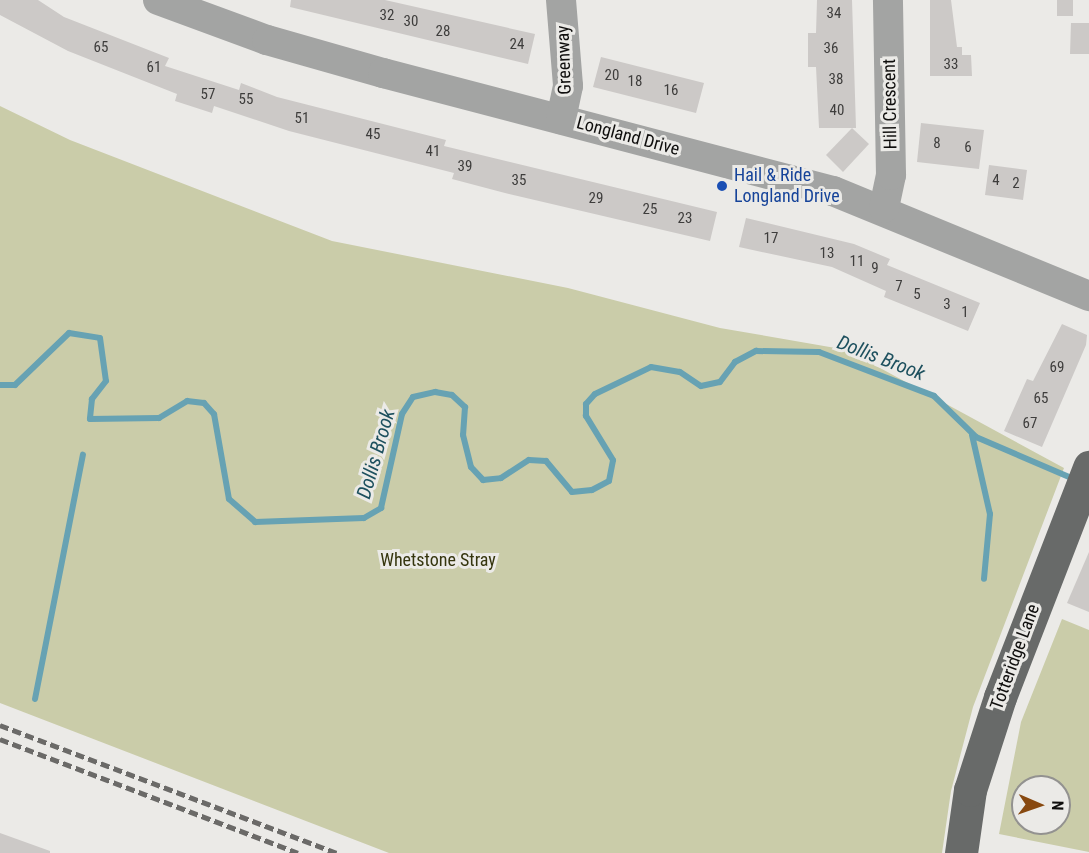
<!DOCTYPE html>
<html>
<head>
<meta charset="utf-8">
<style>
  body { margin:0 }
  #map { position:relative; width:1089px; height:853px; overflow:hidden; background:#ebeae7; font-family:"Roboto Condensed",sans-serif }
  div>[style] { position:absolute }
  .green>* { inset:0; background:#cacca9 }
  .stream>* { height:6px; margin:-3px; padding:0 3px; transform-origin:3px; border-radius:3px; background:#67a2b3 }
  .building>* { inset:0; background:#ccc9c7 }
  .minor>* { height:30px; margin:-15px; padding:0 15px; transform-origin:15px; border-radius:15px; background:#a3a4a3 }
  .major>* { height:33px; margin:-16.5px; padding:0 16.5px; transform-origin:16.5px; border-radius:16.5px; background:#686a69 }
  .rail>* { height:4.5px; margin-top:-2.25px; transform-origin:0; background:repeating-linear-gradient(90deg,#6b6a68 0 9px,transparent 0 13.5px) }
  .dots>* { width:16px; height:16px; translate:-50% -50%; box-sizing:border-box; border:3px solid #ebeae7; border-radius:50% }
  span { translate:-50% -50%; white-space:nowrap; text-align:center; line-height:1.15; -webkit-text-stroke:6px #ebeae7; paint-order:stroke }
  .number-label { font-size:15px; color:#3e3d3c }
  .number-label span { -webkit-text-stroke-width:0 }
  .street-label { font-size:18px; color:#0f0e0d }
  .transit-label { font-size:18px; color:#164399 }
  .left { translate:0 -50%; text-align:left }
  .park-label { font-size:18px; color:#35350e }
  .water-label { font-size:20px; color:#1d505e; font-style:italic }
  .north { position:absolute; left:1011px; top:775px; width:60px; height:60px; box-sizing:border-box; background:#ebeae7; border:2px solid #939290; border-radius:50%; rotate:92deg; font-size:16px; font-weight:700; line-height:24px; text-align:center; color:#0f0e0d }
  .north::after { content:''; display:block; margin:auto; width:21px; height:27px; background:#884910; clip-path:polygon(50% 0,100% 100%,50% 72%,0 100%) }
</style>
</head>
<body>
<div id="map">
  <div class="green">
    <i style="clip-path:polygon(0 106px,70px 140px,332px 241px,568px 288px,720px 328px,847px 350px,1064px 468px,973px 707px,951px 791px,942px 853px,389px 853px,0 703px)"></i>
    <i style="clip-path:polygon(evenodd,1062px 619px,1089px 630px,1089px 852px,999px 834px,1021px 722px,1062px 619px,1023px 787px,1059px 787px,1059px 823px,1023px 823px,1023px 787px)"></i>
  </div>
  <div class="stream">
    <i style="left:0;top:385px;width:15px"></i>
    <i style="left:15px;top:385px;width:75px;rotate:-43.9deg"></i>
    <i style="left:69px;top:333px;width:31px;rotate:9deg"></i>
    <i style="left:100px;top:338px;width:43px;rotate:82.1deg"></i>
    <i style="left:106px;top:381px;width:23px;rotate:128deg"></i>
    <i style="left:92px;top:399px;width:20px;rotate:96deg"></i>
    <i style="left:90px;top:419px;width:69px;rotate:-0.8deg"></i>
    <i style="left:159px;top:418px;width:33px;rotate:-31deg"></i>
    <i style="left:187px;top:401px;width:17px;rotate:7deg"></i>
    <i style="left:204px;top:403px;width:15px;rotate:48deg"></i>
    <i style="left:214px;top:414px;width:86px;rotate:80deg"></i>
    <i style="left:229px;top:499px;width:35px;rotate:41deg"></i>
    <i style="left:255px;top:522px;width:109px;rotate:-2.1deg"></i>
    <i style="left:364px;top:518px;width:20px;rotate:-30deg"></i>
    <i style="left:381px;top:508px;width:96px;rotate:-77.4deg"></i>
    <i style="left:402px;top:414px;width:20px;rotate:-57deg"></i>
    <i style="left:413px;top:397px;width:23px;rotate:-13deg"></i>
    <i style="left:435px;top:392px;width:17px;rotate:10deg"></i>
    <i style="left:452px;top:395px;width:18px;rotate:43deg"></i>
    <i style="left:465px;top:407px;width:28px;rotate:94deg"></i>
    <i style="left:463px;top:435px;width:33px;rotate:76deg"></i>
    <i style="left:471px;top:467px;width:18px;rotate:47deg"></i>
    <i style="left:483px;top:480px;width:18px;rotate:-6deg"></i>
    <i style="left:501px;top:478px;width:33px;rotate:-33deg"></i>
    <i style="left:529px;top:460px;width:17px;rotate:3deg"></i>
    <i style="left:546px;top:461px;width:40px;rotate:50deg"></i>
    <i style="left:572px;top:492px;width:20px;rotate:-6deg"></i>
    <i style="left:592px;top:490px;width:19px;rotate:-28deg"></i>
    <i style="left:609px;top:481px;width:21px;rotate:-79deg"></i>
    <i style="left:613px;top:460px;width:52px;rotate:-121.5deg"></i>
    <i style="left:586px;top:416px;width:12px;rotate:-90deg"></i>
    <i style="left:586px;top:404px;width:13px;rotate:-48deg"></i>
    <i style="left:595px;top:394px;width:62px;rotate:-25.7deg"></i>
    <i style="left:651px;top:367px;width:29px;rotate:10deg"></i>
    <i style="left:680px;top:372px;width:25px;rotate:34deg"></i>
    <i style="left:701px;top:386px;width:19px;rotate:-12deg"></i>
    <i style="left:720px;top:382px;width:25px;rotate:-53deg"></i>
    <i style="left:735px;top:362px;width:24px;rotate:-28deg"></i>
    <i style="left:756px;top:351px;width:63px;rotate:0.9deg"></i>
    <i style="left:819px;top:352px;width:123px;rotate:20.9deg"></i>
    <i style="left:934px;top:396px;width:59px;rotate:44.3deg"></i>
    <i style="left:976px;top:437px;width:107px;rotate:23.2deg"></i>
    <i style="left:972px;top:435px;width:81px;rotate:77.2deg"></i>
    <i style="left:990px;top:514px;width:65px;rotate:95.3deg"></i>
    <i style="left:35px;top:699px;width:249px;rotate:-78.9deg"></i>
  </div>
  <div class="building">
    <i style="clip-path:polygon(0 0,38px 0,64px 17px,169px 58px,165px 66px,239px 90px,241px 83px,277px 97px,446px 140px,444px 146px,717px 212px,710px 241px,505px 193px,452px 179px,454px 173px,289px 131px,214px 106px,212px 113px,175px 101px,177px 94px,68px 51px,0 15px)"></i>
    <i style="clip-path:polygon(291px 0,385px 0,535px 34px,528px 64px,290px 7px)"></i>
    <i style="clip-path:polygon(817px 0,852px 0,856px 128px,819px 128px,816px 67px,808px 67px,808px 33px,816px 33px)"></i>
    <i style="clip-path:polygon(930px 0,951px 0,957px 47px,962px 47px,962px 55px,971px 55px,972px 76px,930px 76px)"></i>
    <i style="clip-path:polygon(1057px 0,1073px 0,1073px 16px,1057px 16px)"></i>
    <i style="clip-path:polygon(1071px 23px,1089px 23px,1089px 54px,1070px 54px)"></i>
    <i style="clip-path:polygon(601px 57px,704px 83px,696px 113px,593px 87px)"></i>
    <i style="clip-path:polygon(921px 123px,984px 130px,979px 169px,917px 162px)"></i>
    <i style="clip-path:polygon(852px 128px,869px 144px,843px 172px,826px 155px)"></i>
    <i style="clip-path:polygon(989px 165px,1027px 170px,1023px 200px,985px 195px)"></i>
    <i style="clip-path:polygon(746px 218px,854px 244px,890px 259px,887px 265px,980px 303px,968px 331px,884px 297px,886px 291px,832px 267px,739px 247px)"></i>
    <i style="clip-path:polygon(1062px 324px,1087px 335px,1086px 345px,1042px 447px,1004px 431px,1027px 379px,1033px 381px)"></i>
    <i style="clip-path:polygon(1089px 552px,1089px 612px,1067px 603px)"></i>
    <i style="clip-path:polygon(0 833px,50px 851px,50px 853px,0 853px)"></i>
  </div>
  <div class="minor">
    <i style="left:158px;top:0;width:116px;rotate:20.2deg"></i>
    <i style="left:267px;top:40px;width:121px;rotate:15.9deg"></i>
    <i style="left:383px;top:73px;width:465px;rotate:14.7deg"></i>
    <i style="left:833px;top:191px;width:277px;rotate:22.3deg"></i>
    <i style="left:561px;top:0;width:86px;rotate:85.3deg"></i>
    <i style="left:568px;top:86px;width:34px;rotate:102deg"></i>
    <i style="left:884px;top:208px;width:34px;rotate:-78deg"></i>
    <i style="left:891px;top:175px;width:175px;rotate:-91deg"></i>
  </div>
  <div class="major">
    <i style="left:961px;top:853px;width:64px;rotate:-81.9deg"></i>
    <i style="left:970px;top:790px;width:98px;rotate:-72.1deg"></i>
    <i style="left:1000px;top:697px;width:247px;rotate:-68.8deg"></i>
  </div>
  <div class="rail">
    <i style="left:0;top:725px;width:360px;rotate:20.8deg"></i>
    <i style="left:0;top:739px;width:319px;rotate:20.9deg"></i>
  </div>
  <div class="dots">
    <i style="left:722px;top:186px;background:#1a4fb4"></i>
  </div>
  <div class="number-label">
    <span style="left:834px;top:14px">34</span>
    <span style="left:387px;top:16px">32</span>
    <span style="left:411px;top:22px">30</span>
    <span style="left:443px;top:32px">28</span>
    <span style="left:517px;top:45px">24</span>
    <span style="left:101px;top:48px">65</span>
    <span style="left:831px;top:49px">36</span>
    <span style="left:951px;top:65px">33</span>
    <span style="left:154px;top:68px">61</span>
    <span style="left:612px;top:76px">20</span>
    <span style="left:836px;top:80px">38</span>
    <span style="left:635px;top:82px">18</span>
    <span style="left:671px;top:91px">16</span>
    <span style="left:208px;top:95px">57</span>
    <span style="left:246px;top:100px">55</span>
    <span style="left:837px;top:111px">40</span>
    <span style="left:302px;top:119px">51</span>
    <span style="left:373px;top:135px">45</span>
    <span style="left:937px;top:144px">8</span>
    <span style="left:968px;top:148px">6</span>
    <span style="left:433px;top:152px">41</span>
    <span style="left:465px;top:167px">39</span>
    <span style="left:519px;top:181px">35</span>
    <span style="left:996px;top:181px">4</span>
    <span style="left:1016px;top:184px">2</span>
    <span style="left:596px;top:199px">29</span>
    <span style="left:650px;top:210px">25</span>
    <span style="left:685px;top:219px">23</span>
    <span style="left:771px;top:239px">17</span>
    <span style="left:827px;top:254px">13</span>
    <span style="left:857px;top:262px">11</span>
    <span style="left:875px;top:269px">9</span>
    <span style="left:899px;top:287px">7</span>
    <span style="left:917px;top:295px">5</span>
    <span style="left:947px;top:305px">3</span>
    <span style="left:965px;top:313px">1</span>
    <span style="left:1057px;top:368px">69</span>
    <span style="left:1041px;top:399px">65</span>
    <span style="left:1030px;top:424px">67</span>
  </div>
  <div class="street-label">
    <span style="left:564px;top:60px;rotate:-92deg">Greenway</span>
    <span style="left:890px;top:104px;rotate:-91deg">Hill Crescent</span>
    <span style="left:628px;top:136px;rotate:15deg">Longland Drive</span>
    <span style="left:1015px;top:657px;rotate:-70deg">Totteridge Lane</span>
  </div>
  <div class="transit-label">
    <span class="left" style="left:734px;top:186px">Hail &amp; Ride<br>Longland Drive</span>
  </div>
  <div class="park-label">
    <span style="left:438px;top:560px">Whetstone Stray</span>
  </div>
  <div class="water-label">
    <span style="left:881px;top:358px;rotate:21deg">Dollis Brook</span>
    <span style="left:376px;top:454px;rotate:-74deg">Dollis Brook</span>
  </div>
  <div class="north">N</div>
</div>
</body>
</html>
